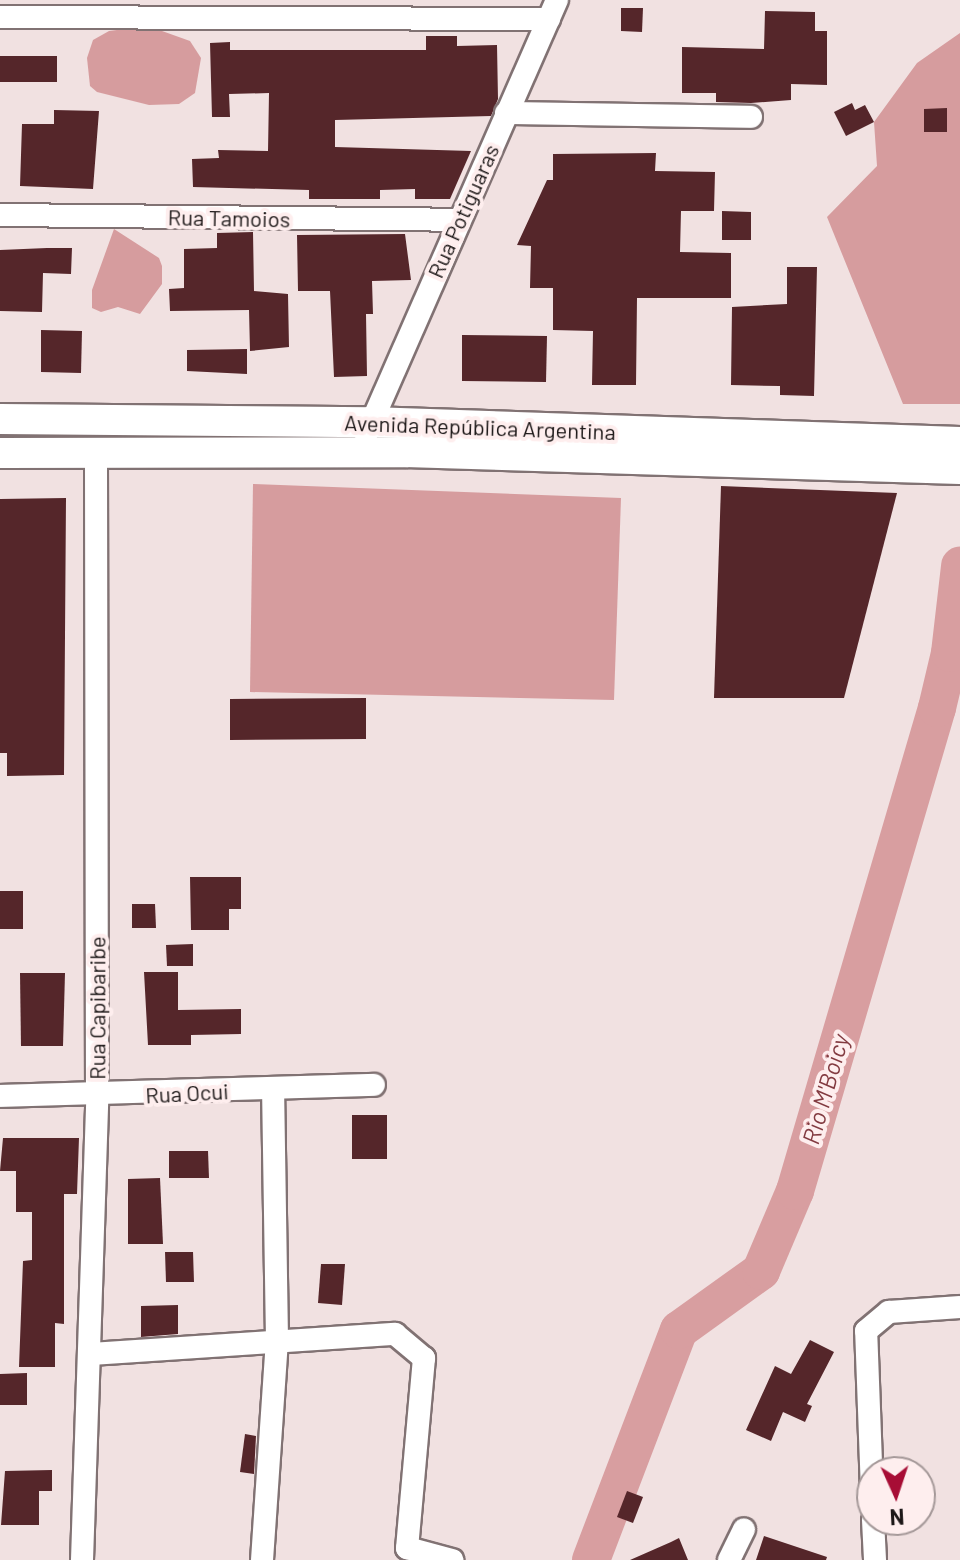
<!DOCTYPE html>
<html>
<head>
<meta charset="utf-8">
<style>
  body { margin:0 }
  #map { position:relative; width:960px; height:1560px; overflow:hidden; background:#f1e1e1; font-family:Barlow,sans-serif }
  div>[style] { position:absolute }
  .forest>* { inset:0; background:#d69c9e }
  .river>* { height:38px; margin:-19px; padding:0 19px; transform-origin:19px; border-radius:19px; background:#d89ea0 }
  .building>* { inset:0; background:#55262a }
  .roads { filter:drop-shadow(2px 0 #817273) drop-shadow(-2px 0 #817273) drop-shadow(0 2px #817273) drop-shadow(0 -2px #817273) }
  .street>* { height:22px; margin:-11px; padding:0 11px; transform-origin:11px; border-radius:11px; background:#fff }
  .secondary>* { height:30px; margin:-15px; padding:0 15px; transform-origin:15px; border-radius:15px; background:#fff }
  span { translate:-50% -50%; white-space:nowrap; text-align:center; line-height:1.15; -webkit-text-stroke:8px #feeeee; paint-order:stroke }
  .street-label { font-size:22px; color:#1d1818 }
  .water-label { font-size:24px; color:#833b41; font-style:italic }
  .north { position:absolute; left:856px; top:1456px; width:80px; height:80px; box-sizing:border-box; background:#feeeee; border:2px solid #a49898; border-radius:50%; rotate:177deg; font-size:22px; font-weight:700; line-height:32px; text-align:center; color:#1d1818 }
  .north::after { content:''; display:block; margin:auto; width:28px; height:36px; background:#a70d35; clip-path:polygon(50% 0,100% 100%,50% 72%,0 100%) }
</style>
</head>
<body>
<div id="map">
  <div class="forest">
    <i style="clip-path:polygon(148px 26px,190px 41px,201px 58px,195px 93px,179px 104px,149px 105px,97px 92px,90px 86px,87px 58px,93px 40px,109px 31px)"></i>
    <i style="clip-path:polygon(960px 33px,960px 404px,903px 404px,827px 217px,877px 166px,874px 122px,917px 63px)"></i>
    <i style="clip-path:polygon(114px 229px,159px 258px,162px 266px,162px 284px,140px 314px,118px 307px,101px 312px,92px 308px,92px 290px)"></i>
    <i style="clip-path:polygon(253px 484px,621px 498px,614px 700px,250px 692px)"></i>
  </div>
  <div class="river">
    <i style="left:591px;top:1560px;width:246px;rotate:-69.1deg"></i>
    <i style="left:679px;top:1330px;width:101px;rotate:-35.7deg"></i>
    <i style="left:761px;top:1271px;width:87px;rotate:-67deg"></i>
    <i style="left:795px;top:1191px;width:503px;rotate:-73.62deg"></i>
    <i style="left:937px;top:708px;width:57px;rotate:-76.7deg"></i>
    <i style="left:950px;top:653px;width:88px;rotate:-83.4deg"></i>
  </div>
  <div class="building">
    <i style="clip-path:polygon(621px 8px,643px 8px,642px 32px,621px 31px)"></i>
    <i style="clip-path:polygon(765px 11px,815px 12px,815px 31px,827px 31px,827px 85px,791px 84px,791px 100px,751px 103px,716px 102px,716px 93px,682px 93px,682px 47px,764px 49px)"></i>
    <i style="clip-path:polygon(426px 36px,457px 36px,457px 46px,497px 45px,498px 99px,491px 116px,335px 120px,335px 147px,471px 151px,450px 199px,415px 199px,415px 189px,380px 190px,380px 199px,309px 199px,309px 190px,193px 187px,192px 159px,219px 158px,218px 150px,268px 151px,269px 93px,229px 94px,230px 117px,212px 117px,210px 43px,230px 42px,230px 50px,426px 50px)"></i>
    <i style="clip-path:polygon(0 56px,57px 56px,57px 82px,0 82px)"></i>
    <i style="clip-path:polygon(852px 103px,855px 110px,865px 105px,874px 122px,846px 136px,834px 112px)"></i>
    <i style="clip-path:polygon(947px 108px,947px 132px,924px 132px,924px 109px)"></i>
    <i style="clip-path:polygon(54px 110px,99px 111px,93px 189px,20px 186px,22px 124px,54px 124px)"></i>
    <i style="clip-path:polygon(656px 153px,655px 171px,715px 172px,714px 211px,681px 211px,680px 252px,731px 253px,731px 298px,637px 298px,636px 385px,592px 385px,593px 331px,553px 330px,553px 288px,530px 288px,531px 246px,517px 245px,547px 180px,553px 180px,553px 154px)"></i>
    <i style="clip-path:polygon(722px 211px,751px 212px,751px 240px,722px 240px)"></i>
    <i style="clip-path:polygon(253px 232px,254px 291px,288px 294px,289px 347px,250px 351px,249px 310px,170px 311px,169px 289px,184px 288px,184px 249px,217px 248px,217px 233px)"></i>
    <i style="clip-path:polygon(405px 234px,411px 280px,372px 281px,373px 314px,366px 314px,367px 376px,334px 377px,330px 291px,298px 291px,297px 235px)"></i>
    <i style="clip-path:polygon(47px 248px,72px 248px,71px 274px,43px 273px,42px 312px,0 311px,0 250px)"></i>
    <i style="clip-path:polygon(787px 267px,817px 267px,814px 396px,780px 395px,780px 386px,731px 385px,732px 307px,787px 304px)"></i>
    <i style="clip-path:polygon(41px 330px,82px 331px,81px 373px,41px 372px)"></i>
    <i style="clip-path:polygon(462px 335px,547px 336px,546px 382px,462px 381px)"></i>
    <i style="clip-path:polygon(247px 349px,247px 374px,187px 371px,187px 350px)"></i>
    <i style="clip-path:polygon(721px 486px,897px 493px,844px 698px,714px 698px)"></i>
    <i style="clip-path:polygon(66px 498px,64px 775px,7px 776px,7px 753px,0 753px,0 499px)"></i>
    <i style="clip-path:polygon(366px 698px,366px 739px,230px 740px,230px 699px)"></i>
    <i style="clip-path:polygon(190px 877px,241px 877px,241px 909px,229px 909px,229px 930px,191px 930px)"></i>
    <i style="clip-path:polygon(0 891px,23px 891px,23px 929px,0 929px)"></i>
    <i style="clip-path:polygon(132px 904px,155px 904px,156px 928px,132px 928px)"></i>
    <i style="clip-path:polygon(193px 944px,193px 966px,167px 966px,166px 945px)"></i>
    <i style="clip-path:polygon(144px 972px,178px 972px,178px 1010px,241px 1009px,241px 1034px,191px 1035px,191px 1045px,148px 1045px)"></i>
    <i style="clip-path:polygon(20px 973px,65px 973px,63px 1046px,21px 1046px)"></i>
    <i style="clip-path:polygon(352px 1115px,387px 1115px,387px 1159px,352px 1159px)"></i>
    <i style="clip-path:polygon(3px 1138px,79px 1138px,77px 1194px,64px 1194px,64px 1324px,55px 1323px,55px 1367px,19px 1367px,23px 1261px,32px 1260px,32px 1212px,16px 1212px,16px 1171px,0 1171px)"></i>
    <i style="clip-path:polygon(169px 1151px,208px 1151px,209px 1178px,169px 1178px)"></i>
    <i style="clip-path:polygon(160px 1178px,163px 1244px,128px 1244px,128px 1179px)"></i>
    <i style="clip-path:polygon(165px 1252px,193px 1252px,194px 1282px,166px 1282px)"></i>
    <i style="clip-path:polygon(321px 1264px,345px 1264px,342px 1305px,318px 1303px)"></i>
    <i style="clip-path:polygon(178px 1305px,178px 1334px,141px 1337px,141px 1306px)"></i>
    <i style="clip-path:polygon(810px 1340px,834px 1352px,807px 1404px,812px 1406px,805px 1422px,783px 1412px,771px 1441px,746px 1430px,775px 1366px,791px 1374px)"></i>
    <i style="clip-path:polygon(27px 1373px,27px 1405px,0 1405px,0 1374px)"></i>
    <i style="clip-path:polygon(245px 1434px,256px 1436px,254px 1474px,240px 1472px)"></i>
    <i style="clip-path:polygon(52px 1470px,52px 1491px,39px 1491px,39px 1525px,1px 1525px,5px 1471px)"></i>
    <i style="clip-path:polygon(627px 1491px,643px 1497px,633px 1523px,617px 1517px)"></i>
    <i style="clip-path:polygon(764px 1536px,827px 1557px,826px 1560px,756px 1560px)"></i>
    <i style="clip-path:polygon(679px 1538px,688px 1560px,630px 1560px,671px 1542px)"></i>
  </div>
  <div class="roads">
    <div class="street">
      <i style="left:0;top:17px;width:549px;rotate:0.21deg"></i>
      <i style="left:506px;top:113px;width:245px;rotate:0.9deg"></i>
      <i style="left:0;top:215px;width:459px;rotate:0.6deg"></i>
      <i style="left:366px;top:435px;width:475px;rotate:-66.3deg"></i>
      <i style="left:0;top:1096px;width:374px;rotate:-1.7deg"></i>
      <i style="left:91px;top:1354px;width:305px;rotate:-3.8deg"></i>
      <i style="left:395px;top:1334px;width:38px;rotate:40deg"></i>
      <i style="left:424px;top:1358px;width:191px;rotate:95.1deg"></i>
      <i style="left:407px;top:1548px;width:47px;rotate:14.9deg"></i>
      <i style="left:872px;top:1491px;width:160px;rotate:-92.1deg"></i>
      <i style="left:866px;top:1331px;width:30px;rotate:-40deg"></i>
      <i style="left:889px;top:1312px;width:71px;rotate:-4deg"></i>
      <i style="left:873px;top:1520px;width:40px;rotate:87.1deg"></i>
      <i style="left:82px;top:1560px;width:463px;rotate:-88.1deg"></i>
      <i style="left:97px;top:1097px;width:642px;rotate:-90.09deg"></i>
      <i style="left:262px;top:1560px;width:221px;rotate:-86.1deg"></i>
      <i style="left:277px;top:1340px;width:252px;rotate:-90.9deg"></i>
      <i style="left:729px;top:1560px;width:34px;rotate:-64deg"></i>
    </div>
    <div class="secondary">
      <i style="left:0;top:419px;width:370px;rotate:0.5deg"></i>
      <i style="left:370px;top:422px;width:590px;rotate:1.94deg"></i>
      <i style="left:0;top:453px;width:405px;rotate:-0.1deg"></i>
      <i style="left:405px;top:452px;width:555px;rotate:1.75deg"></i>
    </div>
  </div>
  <div class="street-label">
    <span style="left:463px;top:211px;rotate:-66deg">Rua Potiguaras</span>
    <span style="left:229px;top:218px;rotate:1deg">Rua Tamoios</span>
    <span style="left:480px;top:427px;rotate:2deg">Avenida República Argentina</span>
    <span style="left:97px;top:1008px;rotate:-90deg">Rua Capibaribe</span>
    <span style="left:187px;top:1093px;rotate:-3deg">Rua Ocui</span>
  </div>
  <div class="water-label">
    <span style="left:825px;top:1089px;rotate:-74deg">Rio M'Boicy</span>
  </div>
  <div class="north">N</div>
</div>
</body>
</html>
